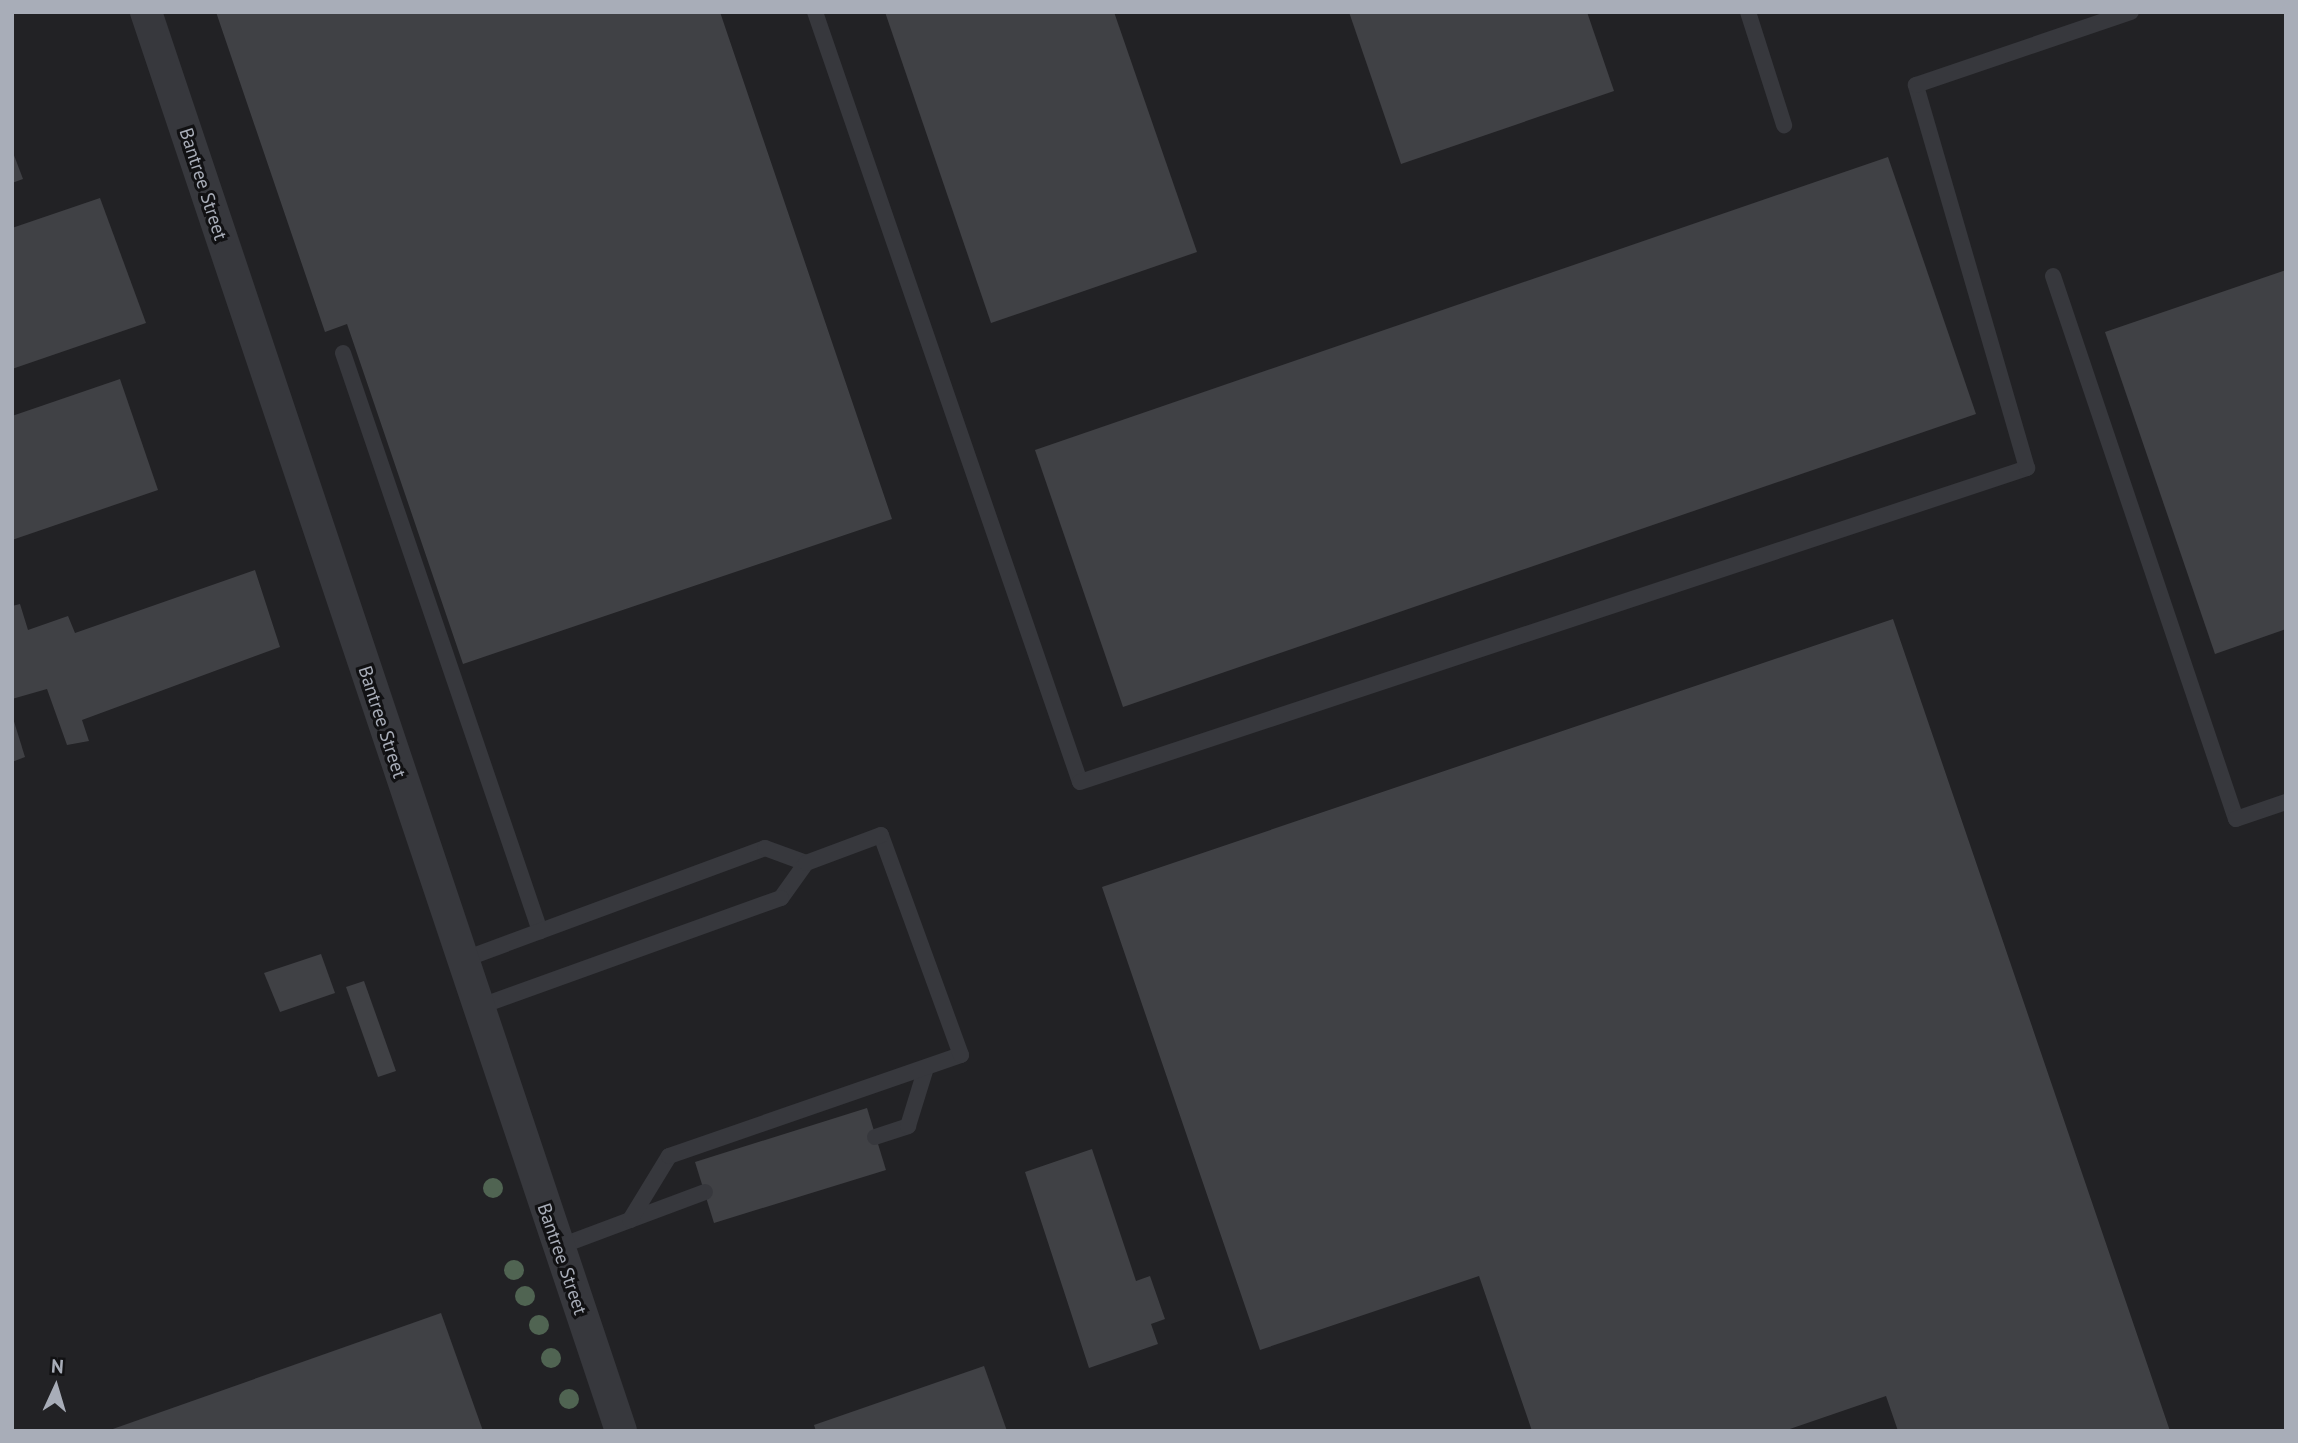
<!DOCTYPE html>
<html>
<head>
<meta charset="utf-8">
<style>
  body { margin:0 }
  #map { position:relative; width:2298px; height:1443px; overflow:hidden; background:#161618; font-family:"PT Sans",sans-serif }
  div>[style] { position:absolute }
  .built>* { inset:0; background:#222225 }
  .building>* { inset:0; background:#404145 }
  .lane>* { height:16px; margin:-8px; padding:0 8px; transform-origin:8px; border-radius:8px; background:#37383d }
  .street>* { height:32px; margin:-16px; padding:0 16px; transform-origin:16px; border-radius:16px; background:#37383d }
  .trees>* { width:20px; height:20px; margin:-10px; border-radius:50%; background:#506452 }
  span { translate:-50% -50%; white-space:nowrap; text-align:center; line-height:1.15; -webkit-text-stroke:6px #111113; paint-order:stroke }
  .street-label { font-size:19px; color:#a8adb8 }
  .frame { position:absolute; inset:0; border:14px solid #a8adb8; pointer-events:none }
  .north { position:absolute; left:21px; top:1352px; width:70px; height:70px; -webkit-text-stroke:5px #111113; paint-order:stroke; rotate:4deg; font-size:19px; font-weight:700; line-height:28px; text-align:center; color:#a8adb8 }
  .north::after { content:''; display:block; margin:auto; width:24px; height:32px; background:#a8adb8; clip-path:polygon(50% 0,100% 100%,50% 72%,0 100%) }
</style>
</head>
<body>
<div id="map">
  <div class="built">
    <i style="clip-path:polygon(12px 12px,2286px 12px,2286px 1431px,12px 1431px)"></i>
  </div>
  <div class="building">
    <i style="clip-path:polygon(216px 12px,720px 12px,892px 519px,463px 664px,347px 324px,325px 332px)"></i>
    <i style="clip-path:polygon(885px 12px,1114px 12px,1197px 252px,991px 323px)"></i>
    <i style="clip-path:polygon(1349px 12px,1587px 12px,1614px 91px,1401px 164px)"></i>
    <i style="clip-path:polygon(12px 150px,23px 179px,12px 183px)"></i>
    <i style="clip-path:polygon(1888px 157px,1976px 414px,1123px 707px,1035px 450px)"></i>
    <i style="clip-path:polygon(100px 198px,146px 323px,12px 369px,12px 228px)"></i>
    <i style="clip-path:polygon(2286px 270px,2286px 629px,2215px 654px,2105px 332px)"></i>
    <i style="clip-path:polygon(120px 379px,158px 490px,12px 540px,12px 416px)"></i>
    <i style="clip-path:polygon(255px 570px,280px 647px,82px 720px,89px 741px,67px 745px,47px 689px,12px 699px,12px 606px,20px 604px,28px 630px,68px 616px,75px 633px)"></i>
    <i style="clip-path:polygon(1893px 619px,2170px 1431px,1898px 1431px,1886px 1396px,1784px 1431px,1532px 1431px,1479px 1276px,1260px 1350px,1102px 887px)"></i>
    <i style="clip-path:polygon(12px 715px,25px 757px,12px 762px)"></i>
    <i style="clip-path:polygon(321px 954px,335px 993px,280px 1012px,264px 973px)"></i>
    <i style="clip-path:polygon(364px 981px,396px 1071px,378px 1077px,346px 987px)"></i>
    <i style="clip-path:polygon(867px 1108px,886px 1170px,714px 1223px,695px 1162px)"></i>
    <i style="clip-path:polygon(1092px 1149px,1136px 1281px,1150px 1276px,1165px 1319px,1151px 1324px,1158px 1344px,1089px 1368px,1025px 1172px)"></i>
    <i style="clip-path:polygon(441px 1313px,483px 1431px,110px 1431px,110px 1430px)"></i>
    <i style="clip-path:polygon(984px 1366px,1007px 1431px,816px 1431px,814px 1425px)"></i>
  </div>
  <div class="lane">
    <i style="left:815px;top:12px;width:814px;rotate:71.01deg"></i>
    <i style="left:1080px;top:782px;width:998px;rotate:-18.34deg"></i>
    <i style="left:2027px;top:468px;width:399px;rotate:-106.2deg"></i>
    <i style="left:1916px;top:85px;width:227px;rotate:-18.8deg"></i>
    <i style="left:1748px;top:12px;width:119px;rotate:72.3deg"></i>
    <i style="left:2053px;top:276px;width:573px;rotate:71.38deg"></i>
    <i style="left:2236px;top:819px;width:53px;rotate:-18.8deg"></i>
    <i style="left:343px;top:353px;width:611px;rotate:71.18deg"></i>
    <i style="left:465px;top:959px;width:320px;rotate:-20.3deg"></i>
    <i style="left:765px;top:848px;width:44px;rotate:20.1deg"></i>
    <i style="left:806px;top:863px;width:43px;rotate:125.5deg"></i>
    <i style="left:781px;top:898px;width:321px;rotate:160.2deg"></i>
    <i style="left:875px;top:1137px;width:35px;rotate:-18deg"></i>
    <i style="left:908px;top:1126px;width:61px;rotate:-72.8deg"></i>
    <i style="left:630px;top:1220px;width:80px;rotate:-20.5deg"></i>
    <i style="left:558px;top:1247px;width:77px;rotate:-20.6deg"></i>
    <i style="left:630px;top:1220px;width:75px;rotate:-58.6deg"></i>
    <i style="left:669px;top:1156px;width:309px;rotate:-19.1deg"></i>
    <i style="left:961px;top:1055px;width:234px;rotate:-110deg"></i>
    <i style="left:881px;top:835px;width:80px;rotate:159.5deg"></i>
  </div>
  <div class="street">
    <i style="left:146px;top:12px;width:1496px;rotate:71.49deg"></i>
  </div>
  <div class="trees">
    <i style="left:493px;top:1188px"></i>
    <i style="left:514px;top:1270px"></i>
    <i style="left:525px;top:1296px"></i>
    <i style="left:539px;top:1325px"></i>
    <i style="left:551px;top:1358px"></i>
    <i style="left:569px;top:1399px"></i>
  </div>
  <div class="street-label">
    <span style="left:203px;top:184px;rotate:72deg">Bantree Street</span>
    <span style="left:382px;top:722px;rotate:72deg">Bantree Street</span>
    <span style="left:562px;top:1259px;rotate:71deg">Bantree Street</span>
  </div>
  <div class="frame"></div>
  <div class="north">N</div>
</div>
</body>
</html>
